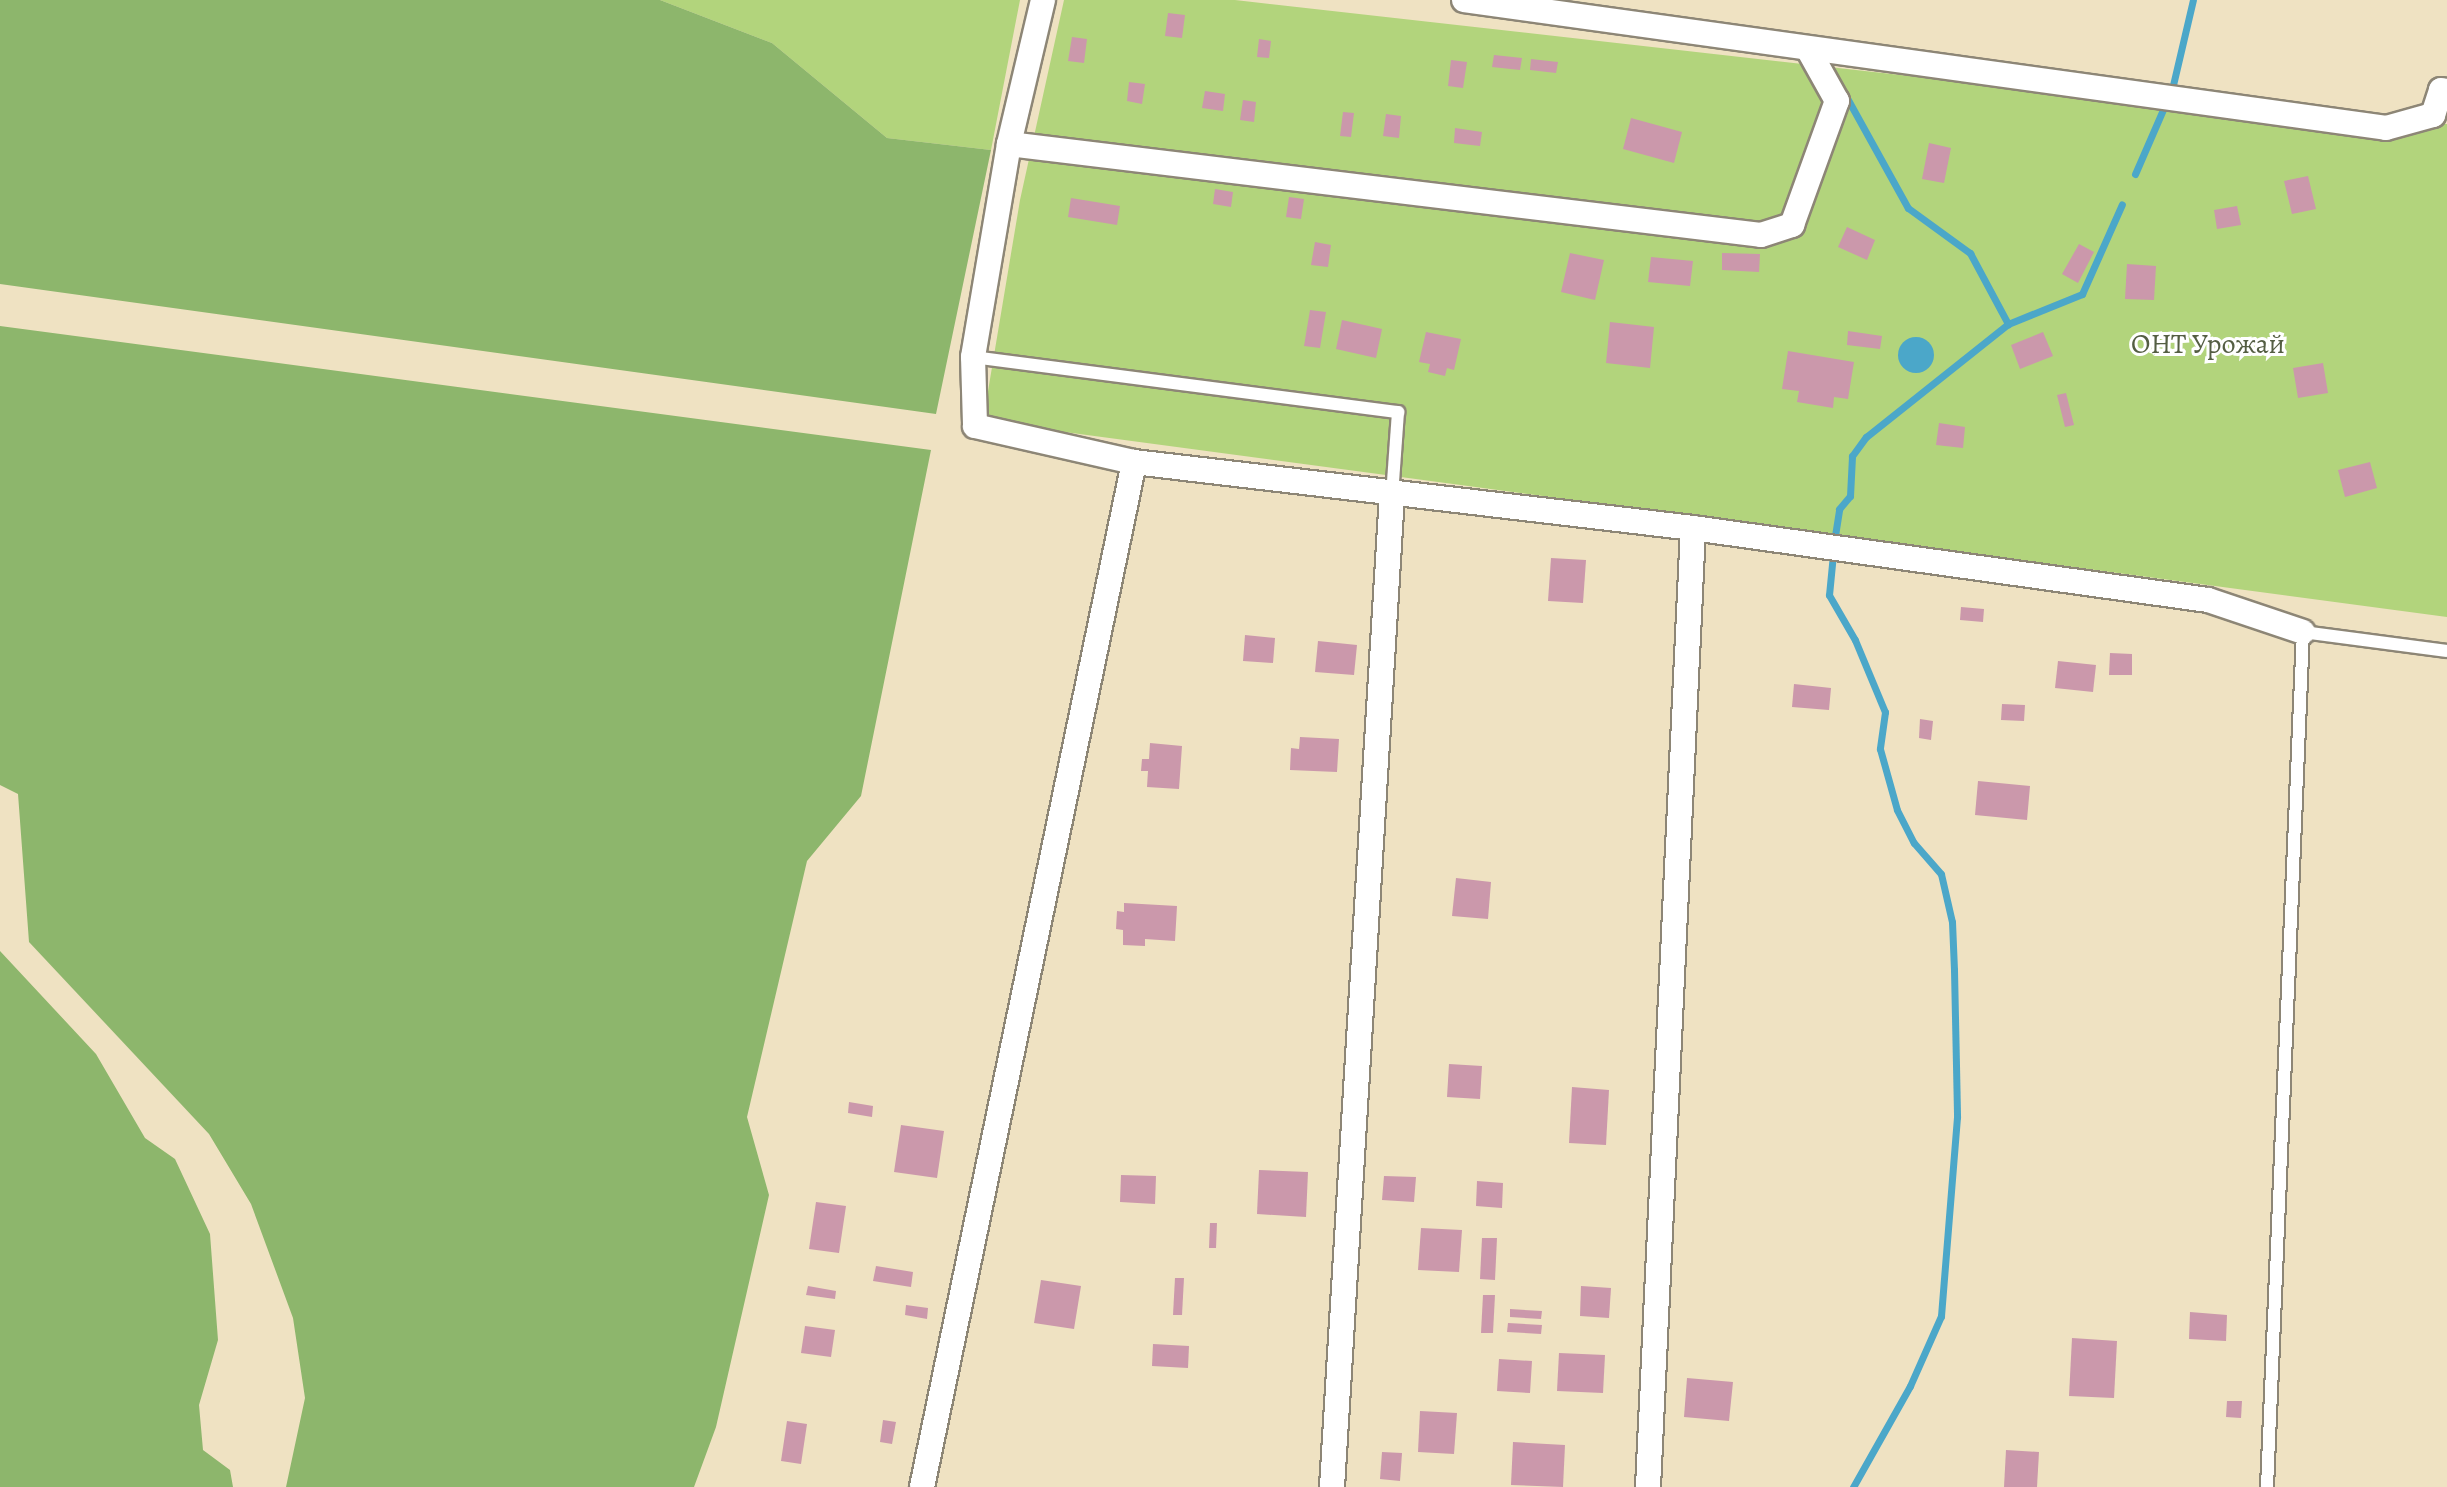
<!DOCTYPE html>
<html>
<head>
<meta charset="utf-8">
<style>
  body { margin:0 }
  #map { position:relative; width:2447px; height:1487px; overflow:hidden; background:#efe2c2; font-family:Alegreya,serif }
  div>[style] { position:absolute }
  .green>* { inset:0; background:#b2d47c }
  .forest>* { inset:0; background:#8db66c }
  .water>* { inset:0; background:#4ba7c9 }
  .round { border-radius:50% }
  .stream>* { height:7px; margin:-3.5px; padding:0 3.5px; transform-origin:3.5px; border-radius:3.5px; background:#4ba7c9 }
  .building>* { inset:0; background:#cb98ab }
  .roads { filter:drop-shadow(2px 0 #8d8676) drop-shadow(-2px 0 #8d8676) drop-shadow(0 2px #8d8676) drop-shadow(0 -2px #8d8676) }
  .service>* { height:12px; margin:-6px; padding:0 6px; transform-origin:6px; border-radius:6px; background:#fff }
  .minor>* { height:24px; margin:-12px; padding:0 12px; transform-origin:12px; border-radius:12px; background:#fff }
  span { translate:-50% -50%; white-space:nowrap; text-align:center; line-height:1.15; -webkit-text-stroke:6px #fff; paint-order:stroke }
  .park-label { font-size:28px; color:#545e43 }
</style>
</head>
<body>
<div id="map">
  <div class="green">
    <i style="clip-path:polygon(660px 0,1020px 0,991px 150px,887px 138px,772px 43px)"></i>
    <i style="clip-path:polygon(1064px 0,1235px 0,2051px 92px,2447px 124px,2447px 617px,983px 421px,1020px 200px)"></i>
  </div>
  <div class="forest">
    <i style="clip-path:polygon(0 0,660px 0,772px 43px,887px 138px,991px 150px,936px 414px,0 284px)"></i>
    <i style="clip-path:polygon(0 326px,931px 450px,861px 796px,807px 861px,747px 1117px,769px 1195px,716px 1427px,694px 1487px,286px 1487px,305px 1398px,293px 1318px,251px 1204px,209px 1134px,29px 942px,18px 794px,0 785px)"></i>
    <i style="clip-path:polygon(0 951px,96px 1054px,145px 1138px,175px 1159px,210px 1234px,218px 1340px,199px 1405px,203px 1450px,230px 1470px,233px 1487px,0 1487px)"></i>
  </div>
  <div class="water">
    <i class="round" style="left:1898px;top:337px;width:36px;height:36px"></i>
  </div>
  <div class="stream">
    <i style="left:2173px;top:85px;width:87px;rotate:-76.8deg"></i>
    <i style="left:1842px;top:89px;width:136px;rotate:61deg"></i>
    <i style="left:1908px;top:208px;width:77px;rotate:36deg"></i>
    <i style="left:1970px;top:253px;width:81px;rotate:61.8deg"></i>
    <i style="left:2135px;top:174px;width:75px;rotate:-66.5deg"></i>
    <i style="left:1834px;top:542px;width:33px;rotate:-81deg"></i>
    <i style="left:1839px;top:509px;width:17px;rotate:-50deg"></i>
    <i style="left:1850px;top:496px;width:40px;rotate:-87.1deg"></i>
    <i style="left:1852px;top:456px;width:24px;rotate:-54deg"></i>
    <i style="left:1866px;top:437px;width:181px;rotate:-38.5deg"></i>
    <i style="left:2008px;top:324px;width:80px;rotate:-22.1deg"></i>
    <i style="left:2082px;top:294px;width:98px;rotate:-66deg"></i>
    <i style="left:1833px;top:554px;width:41px;rotate:95.6deg"></i>
    <i style="left:1829px;top:595px;width:52px;rotate:60deg"></i>
    <i style="left:1855px;top:640px;width:78px;rotate:67.4deg"></i>
    <i style="left:1885px;top:712px;width:37px;rotate:98deg"></i>
    <i style="left:1880px;top:749px;width:63px;rotate:74.4deg"></i>
    <i style="left:1897px;top:810px;width:37px;rotate:63deg"></i>
    <i style="left:1914px;top:843px;width:41px;rotate:48.9deg"></i>
    <i style="left:1941px;top:874px;width:49px;rotate:77.1deg"></i>
    <i style="left:1952px;top:922px;width:48px;rotate:87.6deg"></i>
    <i style="left:1954px;top:970px;width:147px;rotate:88.8deg"></i>
    <i style="left:1957px;top:1117px;width:200px;rotate:94.6deg"></i>
    <i style="left:1941px;top:1316px;width:77px;rotate:113.9deg"></i>
    <i style="left:1910px;top:1386px;width:116px;rotate:119.4deg"></i>
  </div>
  <div class="building">
    <i style="clip-path:polygon(1168px 13px,1185px 15px,1182px 38px,1165px 36px)"></i>
    <i style="clip-path:polygon(1072px 37px,1087px 39px,1084px 63px,1068px 61px)"></i>
    <i style="clip-path:polygon(1259px 39px,1271px 41px,1269px 58px,1257px 57px)"></i>
    <i style="clip-path:polygon(1494px 55px,1522px 58px,1520px 70px,1492px 67px)"></i>
    <i style="clip-path:polygon(1531px 59px,1558px 62px,1556px 73px,1530px 70px)"></i>
    <i style="clip-path:polygon(1451px 60px,1467px 62px,1463px 88px,1448px 86px)"></i>
    <i style="clip-path:polygon(1129px 82px,1145px 84px,1142px 104px,1127px 101px)"></i>
    <i style="clip-path:polygon(1205px 91px,1225px 94px,1223px 111px,1202px 108px)"></i>
    <i style="clip-path:polygon(1243px 100px,1256px 102px,1254px 122px,1240px 120px)"></i>
    <i style="clip-path:polygon(1343px 112px,1354px 113px,1351px 137px,1340px 136px)"></i>
    <i style="clip-path:polygon(1386px 114px,1401px 116px,1399px 138px,1383px 136px)"></i>
    <i style="clip-path:polygon(1631px 118px,1682px 132px,1674px 163px,1623px 149px)"></i>
    <i style="clip-path:polygon(1455px 128px,1482px 132px,1480px 146px,1454px 143px)"></i>
    <i style="clip-path:polygon(1929px 143px,1951px 148px,1944px 183px,1922px 179px)"></i>
    <i style="clip-path:polygon(2308px 176px,2316px 209px,2292px 214px,2284px 181px)"></i>
    <i style="clip-path:polygon(1215px 189px,1233px 192px,1231px 207px,1213px 204px)"></i>
    <i style="clip-path:polygon(1289px 197px,1304px 199px,1301px 219px,1286px 217px)"></i>
    <i style="clip-path:polygon(1071px 198px,1120px 206px,1117px 225px,1068px 217px)"></i>
    <i style="clip-path:polygon(2237px 206px,2241px 225px,2217px 229px,2214px 210px)"></i>
    <i style="clip-path:polygon(1847px 227px,1875px 240px,1867px 260px,1838px 247px)"></i>
    <i style="clip-path:polygon(1315px 242px,1331px 245px,1328px 267px,1311px 265px)"></i>
    <i style="clip-path:polygon(2079px 244px,2094px 252px,2078px 283px,2062px 274px)"></i>
    <i style="clip-path:polygon(1570px 253px,1604px 260px,1595px 300px,1561px 292px)"></i>
    <i style="clip-path:polygon(1722px 253px,1760px 254px,1759px 272px,1722px 270px)"></i>
    <i style="clip-path:polygon(1651px 257px,1693px 261px,1690px 286px,1648px 282px)"></i>
    <i style="clip-path:polygon(2127px 264px,2156px 266px,2154px 300px,2125px 299px)"></i>
    <i style="clip-path:polygon(1310px 310px,1326px 312px,1320px 348px,1304px 346px)"></i>
    <i style="clip-path:polygon(1342px 320px,1382px 329px,1376px 358px,1336px 349px)"></i>
    <i style="clip-path:polygon(1610px 322px,1654px 327px,1650px 368px,1606px 363px)"></i>
    <i style="clip-path:polygon(1848px 331px,1882px 336px,1880px 349px,1847px 345px)"></i>
    <i style="clip-path:polygon(1426px 332px,1461px 339px,1454px 370px,1447px 368px,1445px 376px,1428px 372px,1430px 364px,1419px 362px)"></i>
    <i style="clip-path:polygon(2043px 332px,2053px 356px,2020px 369px,2011px 345px)"></i>
    <i style="clip-path:polygon(1788px 351px,1854px 362px,1848px 399px,1834px 397px,1833px 408px,1797px 402px,1799px 391px,1782px 389px)"></i>
    <i style="clip-path:polygon(2323px 363px,2328px 393px,2298px 398px,2293px 368px)"></i>
    <i style="clip-path:polygon(2066px 393px,2074px 425px,2065px 427px,2057px 395px)"></i>
    <i style="clip-path:polygon(1939px 423px,1965px 427px,1963px 448px,1936px 445px)"></i>
    <i style="clip-path:polygon(2370px 462px,2377px 488px,2345px 497px,2338px 470px)"></i>
    <i style="clip-path:polygon(1551px 558px,1586px 560px,1583px 603px,1548px 601px)"></i>
    <i style="clip-path:polygon(1961px 607px,1984px 609px,1983px 622px,1960px 620px)"></i>
    <i style="clip-path:polygon(1245px 635px,1275px 638px,1273px 663px,1243px 661px)"></i>
    <i style="clip-path:polygon(1318px 641px,1357px 645px,1354px 675px,1315px 672px)"></i>
    <i style="clip-path:polygon(2110px 653px,2132px 654px,2132px 675px,2109px 675px)"></i>
    <i style="clip-path:polygon(2058px 661px,2096px 665px,2093px 692px,2055px 688px)"></i>
    <i style="clip-path:polygon(1794px 684px,1831px 688px,1829px 710px,1792px 707px)"></i>
    <i style="clip-path:polygon(2002px 704px,2025px 705px,2024px 721px,2001px 720px)"></i>
    <i style="clip-path:polygon(1920px 719px,1933px 721px,1931px 740px,1919px 738px)"></i>
    <i style="clip-path:polygon(1300px 737px,1339px 739px,1337px 772px,1290px 770px,1291px 748px,1299px 749px)"></i>
    <i style="clip-path:polygon(1150px 743px,1182px 746px,1179px 789px,1147px 787px,1148px 771px,1141px 771px,1142px 759px,1149px 759px)"></i>
    <i style="clip-path:polygon(1978px 781px,2030px 786px,2027px 820px,1975px 815px)"></i>
    <i style="clip-path:polygon(1456px 878px,1491px 882px,1488px 919px,1452px 916px)"></i>
    <i style="clip-path:polygon(1124px 903px,1177px 906px,1175px 941px,1145px 939px,1145px 946px,1123px 945px,1123px 930px,1116px 929px,1117px 911px,1124px 912px)"></i>
    <i style="clip-path:polygon(1449px 1064px,1482px 1066px,1480px 1099px,1447px 1097px)"></i>
    <i style="clip-path:polygon(1572px 1087px,1609px 1090px,1606px 1145px,1569px 1143px)"></i>
    <i style="clip-path:polygon(849px 1102px,873px 1106px,872px 1117px,848px 1113px)"></i>
    <i style="clip-path:polygon(901px 1125px,944px 1131px,937px 1178px,894px 1172px)"></i>
    <i style="clip-path:polygon(1259px 1170px,1308px 1172px,1306px 1217px,1257px 1214px)"></i>
    <i style="clip-path:polygon(1121px 1175px,1156px 1176px,1155px 1204px,1120px 1202px)"></i>
    <i style="clip-path:polygon(1384px 1176px,1416px 1177px,1414px 1202px,1382px 1200px)"></i>
    <i style="clip-path:polygon(1477px 1181px,1503px 1183px,1502px 1208px,1476px 1206px)"></i>
    <i style="clip-path:polygon(816px 1202px,846px 1206px,839px 1253px,809px 1249px)"></i>
    <i style="clip-path:polygon(1210px 1223px,1217px 1223px,1216px 1248px,1209px 1248px)"></i>
    <i style="clip-path:polygon(1421px 1228px,1462px 1230px,1459px 1272px,1418px 1270px)"></i>
    <i style="clip-path:polygon(1482px 1238px,1497px 1238px,1495px 1280px,1480px 1279px)"></i>
    <i style="clip-path:polygon(876px 1266px,913px 1272px,911px 1287px,873px 1281px)"></i>
    <i style="clip-path:polygon(1175px 1278px,1184px 1278px,1182px 1315px,1173px 1315px)"></i>
    <i style="clip-path:polygon(1041px 1280px,1081px 1286px,1074px 1329px,1034px 1323px)"></i>
    <i style="clip-path:polygon(808px 1286px,836px 1291px,835px 1299px,806px 1295px)"></i>
    <i style="clip-path:polygon(1581px 1286px,1611px 1288px,1609px 1318px,1580px 1316px)"></i>
    <i style="clip-path:polygon(1483px 1295px,1495px 1295px,1493px 1333px,1481px 1333px)"></i>
    <i style="clip-path:polygon(906px 1305px,928px 1308px,927px 1319px,905px 1315px)"></i>
    <i style="clip-path:polygon(1510px 1309px,1542px 1311px,1541px 1319px,1510px 1317px)"></i>
    <i style="clip-path:polygon(2190px 1312px,2227px 1315px,2226px 1341px,2189px 1339px)"></i>
    <i style="clip-path:polygon(1508px 1323px,1542px 1325px,1541px 1334px,1507px 1332px)"></i>
    <i style="clip-path:polygon(805px 1326px,835px 1330px,831px 1357px,801px 1353px)"></i>
    <i style="clip-path:polygon(2072px 1338px,2117px 1341px,2114px 1398px,2069px 1396px)"></i>
    <i style="clip-path:polygon(1153px 1344px,1189px 1346px,1188px 1368px,1152px 1366px)"></i>
    <i style="clip-path:polygon(1559px 1353px,1605px 1355px,1603px 1393px,1557px 1391px)"></i>
    <i style="clip-path:polygon(1499px 1359px,1532px 1361px,1530px 1393px,1497px 1391px)"></i>
    <i style="clip-path:polygon(1687px 1378px,1733px 1382px,1729px 1421px,1684px 1417px)"></i>
    <i style="clip-path:polygon(2227px 1401px,2242px 1401px,2241px 1418px,2226px 1417px)"></i>
    <i style="clip-path:polygon(1420px 1411px,1457px 1413px,1454px 1454px,1418px 1452px)"></i>
    <i style="clip-path:polygon(883px 1420px,896px 1422px,892px 1444px,880px 1442px)"></i>
    <i style="clip-path:polygon(787px 1421px,807px 1424px,801px 1464px,781px 1461px)"></i>
    <i style="clip-path:polygon(1513px 1442px,1565px 1445px,1563px 1487px,1511px 1485px)"></i>
    <i style="clip-path:polygon(2006px 1450px,2039px 1452px,2037px 1487px,2004px 1487px)"></i>
    <i style="clip-path:polygon(1382px 1452px,1402px 1453px,1400px 1481px,1380px 1479px)"></i>
  </div>
  <div class="roads">
    <div class="service">
      <i style="left:973px;top:357px;width:429px;rotate:7.4deg"></i>
      <i style="left:1398px;top:412px;width:83px;rotate:94.1deg"></i>
      <i style="left:2267px;top:1487px;width:856px;rotate:-87.59deg"></i>
      <i style="left:2303px;top:632px;width:145px;rotate:7.5deg"></i>
    </div>
    <div class="minor">
      <i style="left:1043px;top:0;width:148px;rotate:103.3deg"></i>
      <i style="left:1009px;top:144px;width:216px;rotate:99.6deg"></i>
      <i style="left:973px;top:357px;width:69px;rotate:88.3deg"></i>
      <i style="left:975px;top:426px;width:163px;rotate:12.8deg"></i>
      <i style="left:1134px;top:462px;width:563px;rotate:6.73deg"></i>
      <i style="left:1693px;top:528px;width:520px;rotate:7.96deg"></i>
      <i style="left:2208px;top:600px;width:100px;rotate:18.6deg"></i>
      <i style="left:1464px;top:0;width:931px;rotate:7.9deg"></i>
      <i style="left:2386px;top:128px;width:49px;rotate:-15.5deg"></i>
      <i style="left:2433px;top:115px;width:26px;rotate:-72deg"></i>
      <i style="left:2441px;top:90px;width:6px;rotate:9deg"></i>
      <i style="left:1009px;top:144px;width:757px;rotate:6.9deg"></i>
      <i style="left:1761px;top:235px;width:33px;rotate:-18deg"></i>
      <i style="left:1792px;top:225px;width:132px;rotate:-70.1deg"></i>
      <i style="left:1837px;top:101px;width:57px;rotate:-119.2deg"></i>
      <i style="left:922px;top:1487px;width:1047px;rotate:-78.31deg"></i>
      <i style="left:1332px;top:1487px;width:993px;rotate:-86.54deg"></i>
      <i style="left:1648px;top:1487px;width:960px;rotate:-87.31deg"></i>
    </div>
  </div>
  <div class="park-label">
    <span style="left:2208px;top:344px">ОНТ Урожай</span>
  </div>
</div>
</body>
</html>
